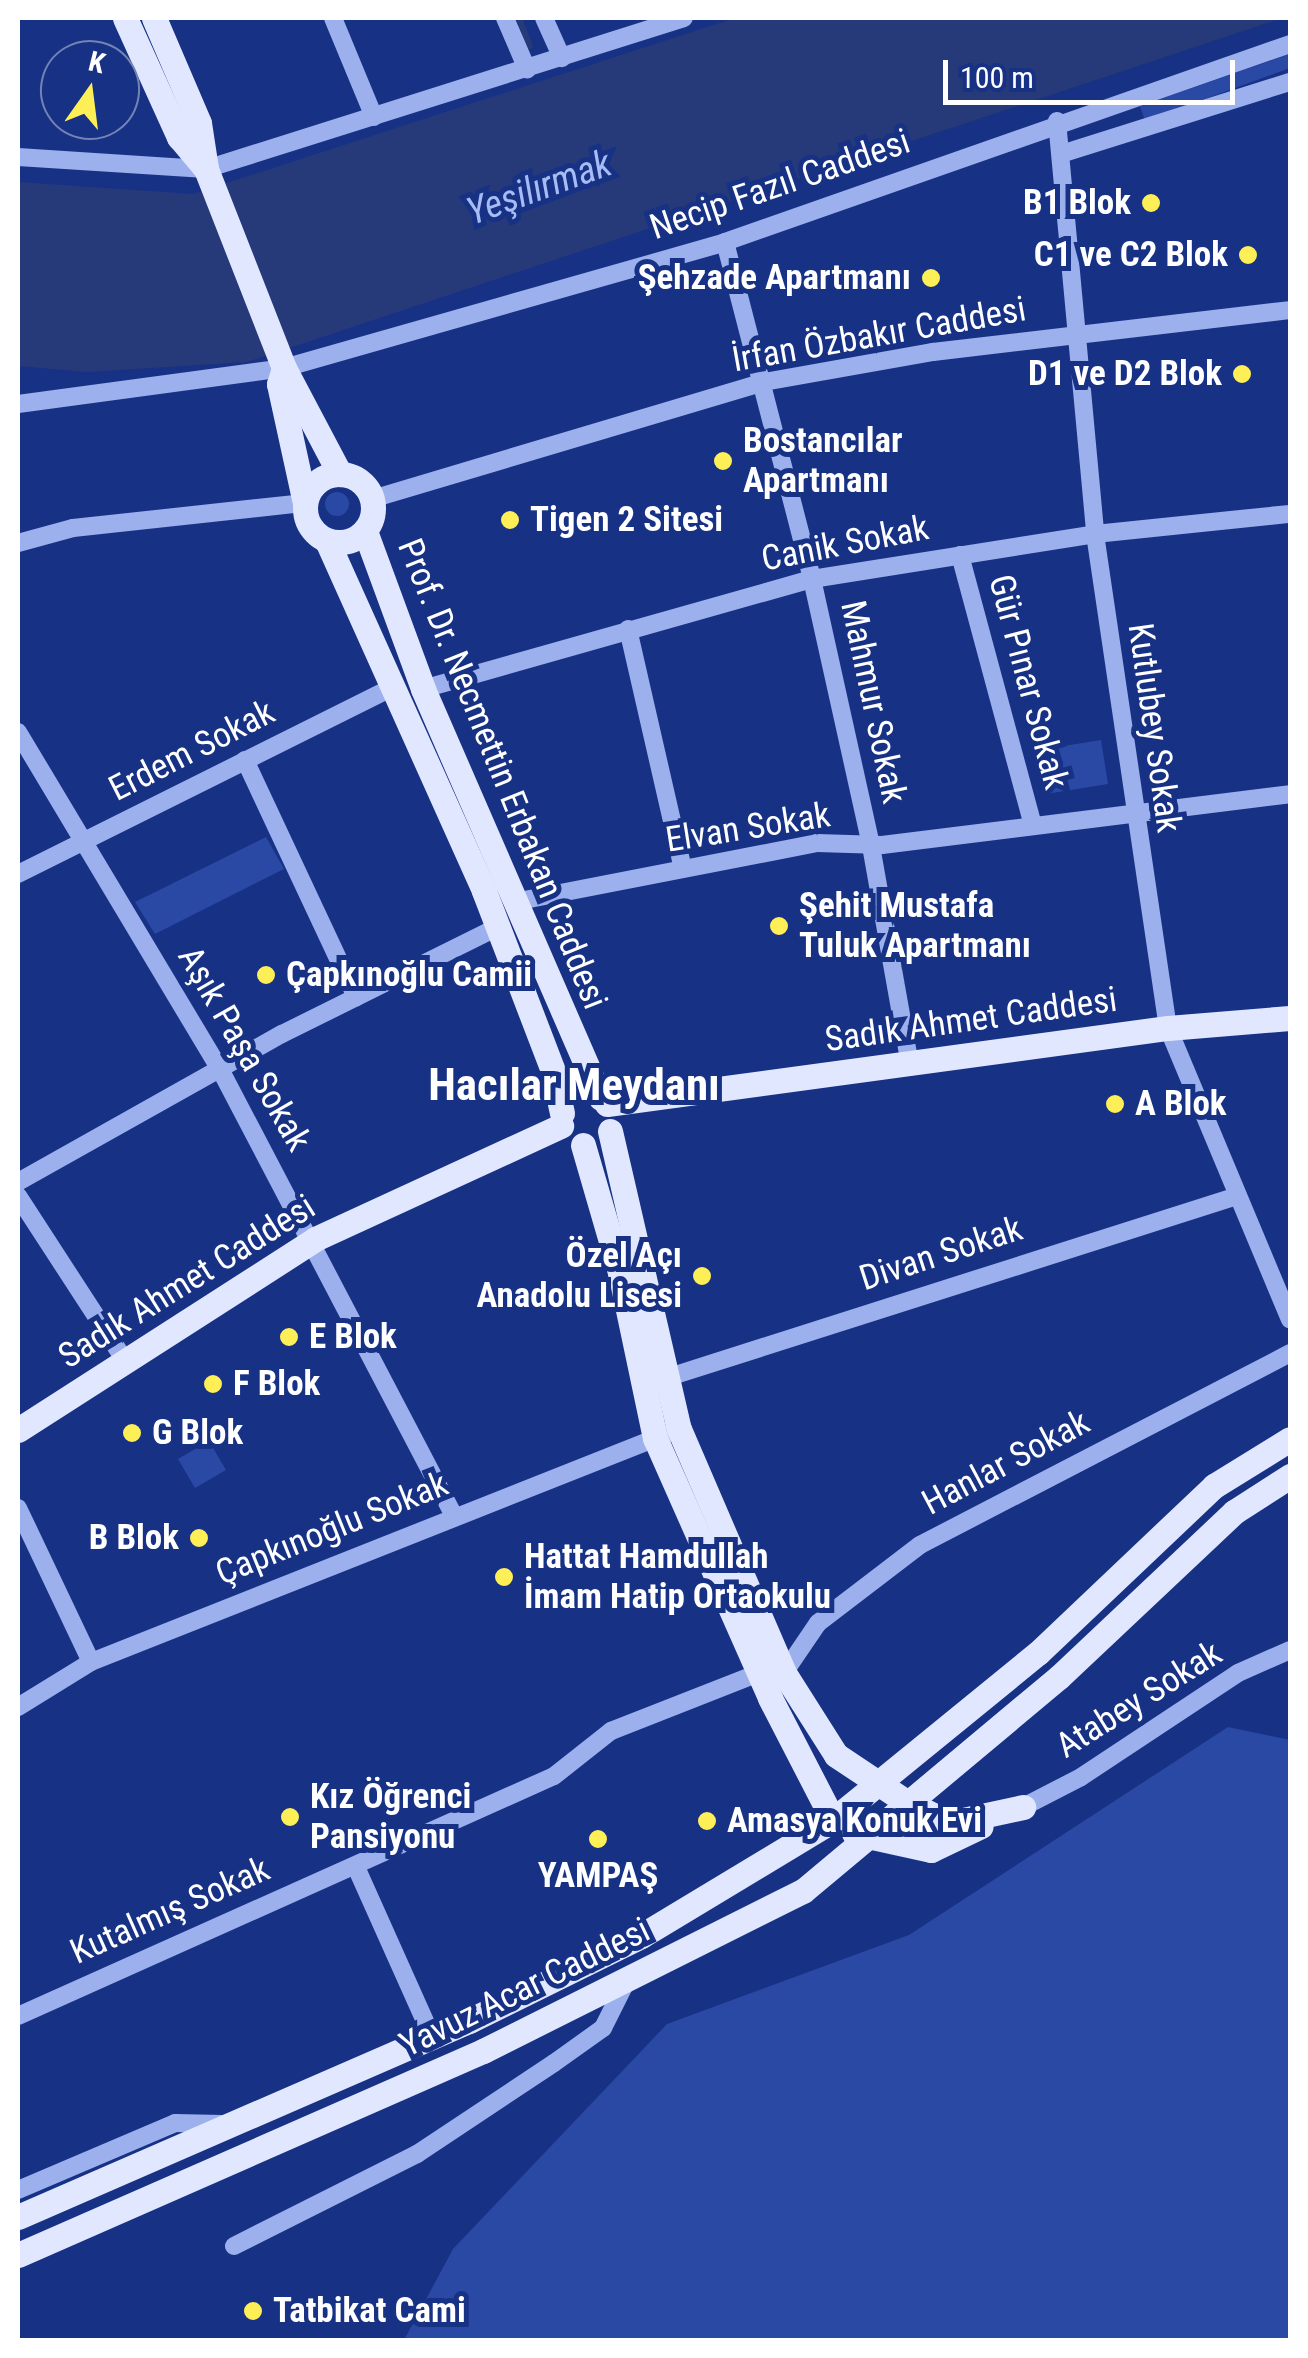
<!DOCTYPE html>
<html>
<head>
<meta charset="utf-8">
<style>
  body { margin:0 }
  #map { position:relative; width:1308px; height:2358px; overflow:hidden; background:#173185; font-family:"Roboto Condensed",sans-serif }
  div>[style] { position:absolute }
  .green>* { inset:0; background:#2949a4 }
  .round { border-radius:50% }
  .water>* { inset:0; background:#263a7a }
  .stream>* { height:6px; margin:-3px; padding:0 3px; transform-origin:3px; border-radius:3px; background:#263a7a }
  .minor>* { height:18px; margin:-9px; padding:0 9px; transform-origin:9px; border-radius:9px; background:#9bb0ed }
  .major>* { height:25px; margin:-12.5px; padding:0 12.5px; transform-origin:12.5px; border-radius:12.5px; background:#e1e7ff }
  .major>.ring { margin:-12.5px; padding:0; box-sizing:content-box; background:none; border:25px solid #e1e7ff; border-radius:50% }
  .dots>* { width:28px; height:28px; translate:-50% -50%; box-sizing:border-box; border:5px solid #173185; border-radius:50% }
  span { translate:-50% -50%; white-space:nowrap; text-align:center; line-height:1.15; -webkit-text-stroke:10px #173185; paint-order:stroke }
  .street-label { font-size:35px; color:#fff }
  .poi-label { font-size:35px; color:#fff; font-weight:700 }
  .right { translate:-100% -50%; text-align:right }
  .left { translate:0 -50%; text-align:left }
  .water-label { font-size:38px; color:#a7bbf5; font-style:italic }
  .district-label { font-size:45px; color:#fff; font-weight:700 }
  .frame { position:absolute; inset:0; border:20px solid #fff; pointer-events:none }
  .north { position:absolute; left:40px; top:40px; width:100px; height:100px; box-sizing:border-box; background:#173185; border:2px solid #7483b6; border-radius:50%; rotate:14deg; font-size:28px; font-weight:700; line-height:40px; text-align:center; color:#fff }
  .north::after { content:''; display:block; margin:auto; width:35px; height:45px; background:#ffef57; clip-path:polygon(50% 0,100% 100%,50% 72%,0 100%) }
  .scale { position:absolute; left:943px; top:60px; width:292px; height:45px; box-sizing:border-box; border:5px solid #fff; border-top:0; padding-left:12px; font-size:30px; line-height:35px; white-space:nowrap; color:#fff; -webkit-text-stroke:8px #173185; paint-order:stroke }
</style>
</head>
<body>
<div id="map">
  <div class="green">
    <i style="clip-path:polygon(1290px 54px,1290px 68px,1145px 121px,1140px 106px)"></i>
    <i class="round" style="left:325px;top:492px;width:24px;height:24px"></i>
    <i style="clip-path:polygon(1101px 740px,1108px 784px,1046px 794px,1039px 750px)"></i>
    <i style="clip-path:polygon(266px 837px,284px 869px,155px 934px,135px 902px)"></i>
    <i style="clip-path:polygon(209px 1441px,226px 1470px,195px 1488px,178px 1459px)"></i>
    <i style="clip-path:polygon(1228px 1727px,1290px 1740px,1290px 2340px,404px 2340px,453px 2249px,667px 2024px,909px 1935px)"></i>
  </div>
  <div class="water">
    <i style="clip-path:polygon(735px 18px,1282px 18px,247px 362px,87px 372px,18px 366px,18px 182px,193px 194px)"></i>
  </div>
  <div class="stream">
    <i style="left:519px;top:18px;width:30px;rotate:69deg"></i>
  </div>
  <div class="minor">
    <i style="left:333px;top:18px;width:107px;rotate:67.5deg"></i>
    <i style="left:505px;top:18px;width:56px;rotate:66.7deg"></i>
    <i style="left:544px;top:18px;width:44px;rotate:65.8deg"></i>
    <i style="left:1057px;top:121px;width:415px;rotate:84.7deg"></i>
    <i style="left:1095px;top:534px;width:499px;rotate:81.6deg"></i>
    <i style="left:1168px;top:1028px;width:316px;rotate:67.3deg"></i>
    <i style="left:1061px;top:154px;width:240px;rotate:-17.5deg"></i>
    <i style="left:18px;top:157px;width:188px;rotate:3.7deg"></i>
    <i style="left:206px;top:169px;width:501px;rotate:-17.53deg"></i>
    <i style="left:725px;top:242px;width:348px;rotate:75.5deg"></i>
    <i style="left:812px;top:579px;width:273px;rotate:77.5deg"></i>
    <i style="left:871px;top:846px;width:221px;rotate:79.9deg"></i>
    <i style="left:18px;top:404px;width:268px;rotate:-7.7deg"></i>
    <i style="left:284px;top:368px;width:459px;rotate:-15.9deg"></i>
    <i style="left:725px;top:242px;width:599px;rotate:-19.31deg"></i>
    <i style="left:372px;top:499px;width:409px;rotate:-16.6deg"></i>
    <i style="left:764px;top:382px;width:172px;rotate:-10.1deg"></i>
    <i style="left:933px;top:352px;width:359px;rotate:-6.7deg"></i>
    <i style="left:18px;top:543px;width:57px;rotate:-15.3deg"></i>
    <i style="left:73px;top:528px;width:233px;rotate:-6.2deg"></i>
    <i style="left:960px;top:555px;width:280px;rotate:74.9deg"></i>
    <i style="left:628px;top:629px;width:246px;rotate:77.1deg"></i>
    <i style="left:423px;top:689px;width:404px;rotate:-15.8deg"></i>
    <i style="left:812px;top:579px;width:287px;rotate:-9deg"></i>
    <i style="left:1095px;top:534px;width:196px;rotate:-5.9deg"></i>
    <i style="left:18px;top:732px;width:395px;rotate:59.1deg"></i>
    <i style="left:221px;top:1071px;width:500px;rotate:62.36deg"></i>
    <i style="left:245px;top:760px;width:262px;rotate:64.9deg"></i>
    <i style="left:18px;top:874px;width:421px;rotate:-26.5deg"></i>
    <i style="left:514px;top:902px;width:309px;rotate:-11deg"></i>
    <i style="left:817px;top:843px;width:65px;rotate:1.8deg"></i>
    <i style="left:882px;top:845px;width:411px;rotate:-7.1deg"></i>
    <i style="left:18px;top:1182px;width:303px;rotate:-29.3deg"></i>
    <i style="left:282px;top:1034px;width:241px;rotate:-26.4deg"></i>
    <i style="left:18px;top:1196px;width:197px;rotate:57deg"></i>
    <i style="left:669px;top:1377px;width:593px;rotate:-17.67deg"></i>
    <i style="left:18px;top:1508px;width:170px;rotate:64.6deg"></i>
    <i style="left:18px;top:1707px;width:86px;rotate:-31.7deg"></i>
    <i style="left:91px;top:1662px;width:619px;rotate:-21.63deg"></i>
    <i style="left:1023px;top:1807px;width:65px;rotate:-27.3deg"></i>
    <i style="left:1081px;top:1777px;width:188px;rotate:-33.5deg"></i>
    <i style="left:1238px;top:1673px;width:57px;rotate:-23.9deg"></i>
    <i style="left:356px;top:1867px;width:186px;rotate:65.9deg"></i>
    <i style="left:18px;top:2016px;width:587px;rotate:-24.12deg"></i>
    <i style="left:554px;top:1776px;width:73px;rotate:-38.3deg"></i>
    <i style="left:611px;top:1731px;width:159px;rotate:-21.4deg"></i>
    <i style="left:759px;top:1673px;width:25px"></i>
    <i style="left:784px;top:1673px;width:60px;rotate:-55.8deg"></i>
    <i style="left:818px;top:1623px;width:128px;rotate:-37.4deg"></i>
    <i style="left:920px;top:1545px;width:417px;rotate:-27.4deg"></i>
    <i style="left:18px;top:2190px;width:171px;rotate:-23.1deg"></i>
    <i style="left:175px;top:2123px;width:48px;rotate:1.2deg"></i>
    <i style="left:234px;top:2246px;width:205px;rotate:-26.7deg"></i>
    <i style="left:417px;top:2154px;width:164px;rotate:-33.6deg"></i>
    <i style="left:554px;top:2063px;width:60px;rotate:-35.5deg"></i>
    <i style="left:603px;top:2028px;width:54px;rotate:-63.4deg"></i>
  </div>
  <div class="major">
    <i style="left:125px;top:18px;width:131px;rotate:65.6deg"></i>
    <i style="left:179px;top:137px;width:42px;rotate:49.8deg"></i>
    <i style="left:154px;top:18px;width:114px;rotate:66.8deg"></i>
    <i style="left:199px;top:123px;width:47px;rotate:81.3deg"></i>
    <i style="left:206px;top:169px;width:214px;rotate:68.6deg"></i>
    <i style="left:284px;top:368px;width:120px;rotate:62.2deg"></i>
    <i style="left:284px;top:368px;width:17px;rotate:107deg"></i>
    <i style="left:279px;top:384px;width:122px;rotate:77.7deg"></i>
    <i class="ring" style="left:305px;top:474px;width:43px;height:43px"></i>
    <i style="left:365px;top:531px;width:168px;rotate:69.8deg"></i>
    <i style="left:423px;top:689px;width:446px;rotate:66.5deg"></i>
    <i style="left:327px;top:541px;width:384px;rotate:65.8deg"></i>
    <i style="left:484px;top:891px;width:193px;rotate:69deg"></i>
    <i style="left:553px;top:1071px;width:43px;rotate:77.9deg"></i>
    <i style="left:607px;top:1104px;width:566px;rotate:-7.72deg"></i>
    <i style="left:1168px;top:1028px;width:122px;rotate:-4.7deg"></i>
    <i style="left:610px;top:1131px;width:306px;rotate:77deg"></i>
    <i style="left:679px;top:1429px;width:266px;rotate:66.7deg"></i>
    <i style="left:784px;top:1673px;width:97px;rotate:57.6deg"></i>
    <i style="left:836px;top:1755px;width:83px;rotate:33.7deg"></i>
    <i style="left:905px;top:1801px;width:49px;rotate:26.6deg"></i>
    <i style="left:949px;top:1823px;width:76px;rotate:-12.2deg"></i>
    <i style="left:583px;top:1145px;width:132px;rotate:73.8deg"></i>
    <i style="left:620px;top:1272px;width:170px;rotate:78.1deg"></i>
    <i style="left:655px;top:1438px;width:284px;rotate:66.1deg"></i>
    <i style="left:770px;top:1698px;width:137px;rotate:62.7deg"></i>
    <i style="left:18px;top:1430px;width:353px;rotate:-32.7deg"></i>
    <i style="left:315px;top:1239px;width:271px;rotate:-24.7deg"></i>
    <i style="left:854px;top:1833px;width:79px;rotate:12.4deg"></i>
    <i style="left:931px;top:1850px;width:55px;rotate:-25.6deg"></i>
    <i style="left:18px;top:2217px;width:492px;rotate:-23.5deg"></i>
    <i style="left:469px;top:2021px;width:192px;rotate:-26.3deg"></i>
    <i style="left:641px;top:1936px;width:224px;rotate:-31.1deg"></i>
    <i style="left:833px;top:1820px;width:264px;rotate:-39.2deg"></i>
    <i style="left:1038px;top:1653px;width:243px;rotate:-43.5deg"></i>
    <i style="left:1214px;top:1486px;width:89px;rotate:-31.7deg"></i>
    <i style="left:18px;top:2255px;width:508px;rotate:-23.69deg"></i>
    <i style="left:483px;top:2051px;width:358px;rotate:-26.6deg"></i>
    <i style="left:803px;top:1891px;width:334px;rotate:-39.9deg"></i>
    <i style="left:1059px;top:1677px;width:241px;rotate:-43.3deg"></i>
    <i style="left:1234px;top:1512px;width:67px;rotate:-32.7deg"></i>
  </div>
  <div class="dots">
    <i style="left:1151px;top:203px;background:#ffef57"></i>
    <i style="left:1248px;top:255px;background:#ffef57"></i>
    <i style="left:931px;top:278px;background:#ffef57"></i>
    <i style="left:1242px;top:374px;background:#ffef57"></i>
    <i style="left:723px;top:461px;background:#ffef57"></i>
    <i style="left:510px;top:520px;background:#ffef57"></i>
    <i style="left:779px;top:926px;background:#ffef57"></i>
    <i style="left:266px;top:975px;background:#ffef57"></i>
    <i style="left:1115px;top:1104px;background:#ffef57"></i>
    <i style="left:702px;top:1276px;background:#ffef57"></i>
    <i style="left:289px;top:1337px;background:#ffef57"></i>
    <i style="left:213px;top:1384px;background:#ffef57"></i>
    <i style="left:132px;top:1433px;background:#ffef57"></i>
    <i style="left:199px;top:1538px;background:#ffef57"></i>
    <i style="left:504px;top:1577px;background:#ffef57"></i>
    <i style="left:290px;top:1817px;background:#ffef57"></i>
    <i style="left:707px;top:1821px;background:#ffef57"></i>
    <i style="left:598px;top:1839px;background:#ffef57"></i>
    <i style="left:253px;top:2311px;background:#ffef57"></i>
  </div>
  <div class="street-label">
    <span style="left:780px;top:185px;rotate:-19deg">Necip Fazıl Caddesi</span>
    <span style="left:879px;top:335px;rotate:-10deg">İrfan Özbakır Caddesi</span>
    <span style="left:845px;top:544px;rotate:-11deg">Canik Sokak</span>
    <span style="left:1028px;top:682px;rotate:75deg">Gür Pınar Sokak</span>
    <span style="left:873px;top:702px;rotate:78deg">Mahmur Sokak</span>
    <span style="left:1154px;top:728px;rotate:82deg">Kutlubey Sokak</span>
    <span style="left:192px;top:751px;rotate:-27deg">Erdem Sokak</span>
    <span style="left:502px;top:774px;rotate:68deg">Prof. Dr. Necmettin Erbakan Caddesi</span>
    <span style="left:748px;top:828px;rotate:-9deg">Elvan Sokak</span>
    <span style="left:971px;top:1020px;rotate:-8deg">Sadık Ahmet Caddesi</span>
    <span style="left:244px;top:1049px;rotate:60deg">Aşık Paşa Sokak</span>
    <span style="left:941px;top:1254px;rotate:-18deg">Divan Sokak</span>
    <span style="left:187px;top:1282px;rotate:-32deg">Sadık Ahmet Caddesi</span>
    <span style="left:1006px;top:1463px;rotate:-28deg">Hanlar Sokak</span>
    <span style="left:332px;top:1529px;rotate:-22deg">Çapkınoğlu Sokak</span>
    <span style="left:1139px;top:1700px;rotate:-32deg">Atabey Sokak</span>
    <span style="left:170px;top:1911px;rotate:-24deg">Kutalmış Sokak</span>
    <span style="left:525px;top:1988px;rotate:-26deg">Yavuz Acar Caddesi</span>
  </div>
  <div class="poi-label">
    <span class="right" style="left:1131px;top:203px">B1 Blok</span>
    <span class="right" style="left:1228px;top:255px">C1 ve C2 Blok</span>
    <span class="right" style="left:911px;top:278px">Şehzade Apartmanı</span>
    <span class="right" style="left:1222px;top:374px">D1 ve D2 Blok</span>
    <span class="left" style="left:743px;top:461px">Bostancılar<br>Apartmanı</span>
    <span class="left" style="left:530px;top:520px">Tigen 2 Sitesi</span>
    <span class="left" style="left:799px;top:926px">Şehit Mustafa<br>Tuluk Apartmanı</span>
    <span class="left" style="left:286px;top:975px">Çapkınoğlu Camii</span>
    <span class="left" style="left:1135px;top:1104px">A Blok</span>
    <span class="right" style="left:682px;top:1276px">Özel Açı<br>Anadolu Lisesi</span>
    <span class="left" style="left:309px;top:1337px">E Blok</span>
    <span class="left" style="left:233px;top:1384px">F Blok</span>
    <span class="left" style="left:152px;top:1433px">G Blok</span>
    <span class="right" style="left:179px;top:1538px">B Blok</span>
    <span class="left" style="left:524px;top:1577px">Hattat Hamdullah<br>İmam Hatip Ortaokulu</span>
    <span class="left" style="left:310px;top:1817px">Kız Öğrenci<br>Pansiyonu</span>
    <span class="left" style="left:727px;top:1821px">Amasya Konuk Evi</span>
    <span style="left:598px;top:1876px">YAMPAŞ</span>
    <span class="left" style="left:273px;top:2311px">Tatbikat Cami</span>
  </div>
  <div class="water-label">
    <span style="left:539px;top:188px;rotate:-20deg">Yeşilırmak</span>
  </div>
  <div class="district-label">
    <span style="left:574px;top:1085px">Hacılar Meydanı</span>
  </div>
  <div class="frame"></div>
  <div class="north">K</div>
  <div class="scale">100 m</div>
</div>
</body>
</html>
